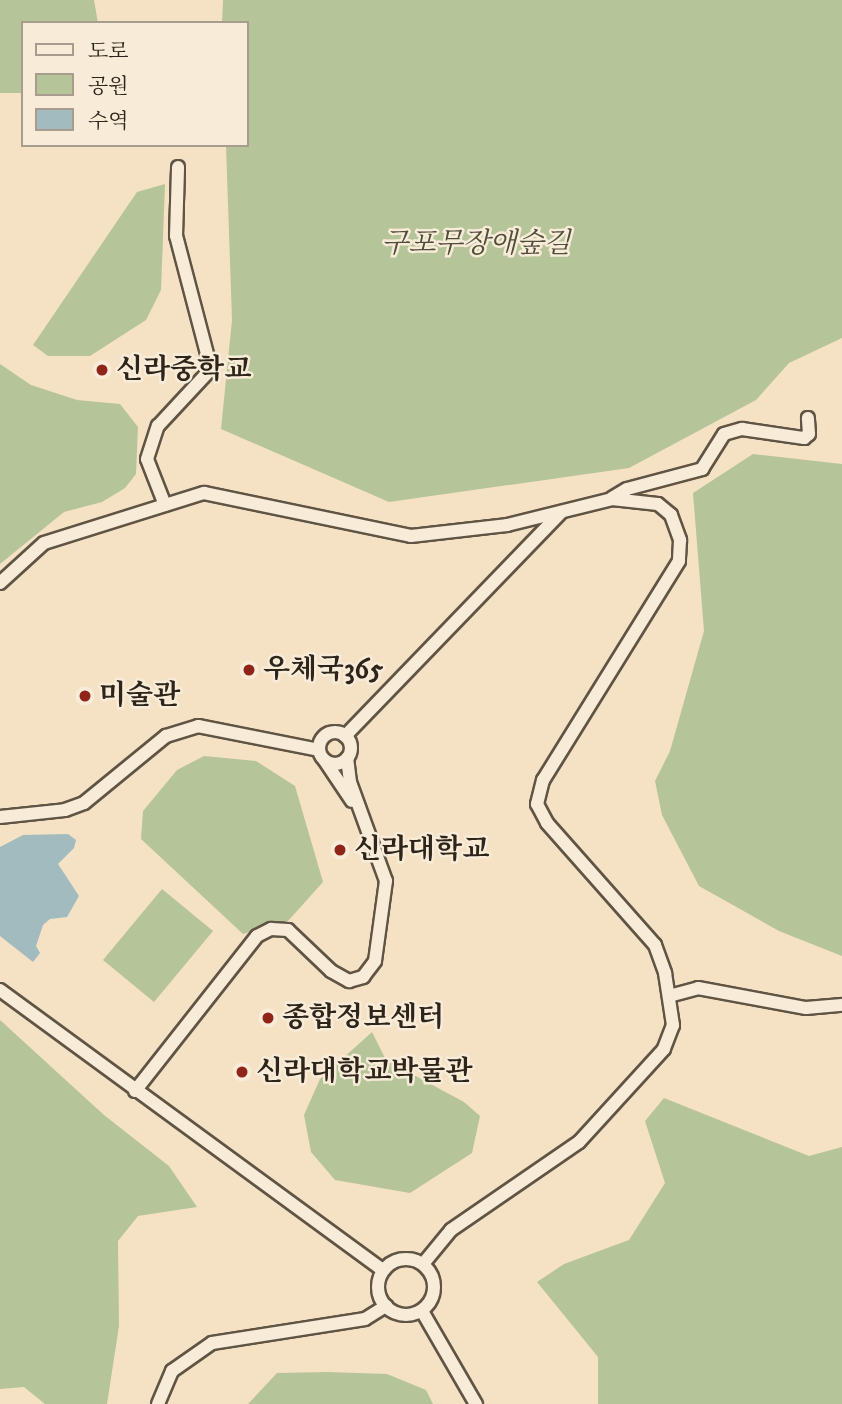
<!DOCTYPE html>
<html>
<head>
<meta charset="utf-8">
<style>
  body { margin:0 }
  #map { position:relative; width:842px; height:1404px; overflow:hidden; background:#f5e1c4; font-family:"IM FELL DW Pica","Noto Serif KR",serif }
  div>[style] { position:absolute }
  .green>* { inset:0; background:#b6c499 }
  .water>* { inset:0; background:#a1bbbf }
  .roads { filter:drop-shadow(2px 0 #605444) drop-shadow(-2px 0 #605444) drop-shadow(0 2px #605444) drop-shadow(0 -2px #605444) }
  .minor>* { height:12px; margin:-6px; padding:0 6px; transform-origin:6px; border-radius:6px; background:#f8ecd9 }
  .minor>.ring { margin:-6px; padding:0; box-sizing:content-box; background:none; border:12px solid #f8ecd9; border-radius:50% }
  .dots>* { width:19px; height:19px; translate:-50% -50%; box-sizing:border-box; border:4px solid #f8ecd9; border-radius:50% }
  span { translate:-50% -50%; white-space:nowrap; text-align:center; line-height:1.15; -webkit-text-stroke:5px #f8ecd9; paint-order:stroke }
  .park-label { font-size:28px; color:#504d3a; font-style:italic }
  .poi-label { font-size:28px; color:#2e251a; font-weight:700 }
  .left { translate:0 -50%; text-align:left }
  .legend { position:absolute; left:21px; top:21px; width:228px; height:126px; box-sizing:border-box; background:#f8ecd9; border:2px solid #a79c8d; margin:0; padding:9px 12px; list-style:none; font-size:21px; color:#2e251a }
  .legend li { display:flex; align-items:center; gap:14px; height:35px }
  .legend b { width:35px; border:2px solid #a79c8d }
</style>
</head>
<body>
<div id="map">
  <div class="green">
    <i style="clip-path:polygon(0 0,94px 0,98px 23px,23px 23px,23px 93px,0 93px)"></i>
    <i style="clip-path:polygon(223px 0,842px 0,842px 338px,789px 363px,756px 400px,629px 468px,389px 502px,221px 429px,232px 320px,226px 145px,247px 145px,247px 23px,222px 23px)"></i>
    <i style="clip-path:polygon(165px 184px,161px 290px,146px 320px,90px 356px,48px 356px,33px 345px,137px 192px)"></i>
    <i style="clip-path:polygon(0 364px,31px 385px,77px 400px,120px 404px,138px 427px,136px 474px,125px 488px,102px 502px,64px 512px,0 564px)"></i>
    <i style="clip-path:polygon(753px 454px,842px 464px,842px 956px,779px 931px,699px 886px,662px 815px,655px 781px,670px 751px,704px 631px,693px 493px)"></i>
    <i style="clip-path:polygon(204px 756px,256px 761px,295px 786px,323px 882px,288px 921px,243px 934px,141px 839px,143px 811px,177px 770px)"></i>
    <i style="clip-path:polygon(162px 889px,213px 931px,154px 1002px,103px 960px)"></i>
    <i style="clip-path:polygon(0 1020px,104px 1115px,169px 1166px,197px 1207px,138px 1216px,118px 1241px,119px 1326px,107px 1404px,45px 1404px,24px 1387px,0 1389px)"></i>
    <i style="clip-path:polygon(372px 1032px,386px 1060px,464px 1102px,480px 1116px,472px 1153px,410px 1193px,335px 1180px,311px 1152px,304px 1115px,320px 1079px)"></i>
    <i style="clip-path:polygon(664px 1098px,809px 1156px,842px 1147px,842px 1404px,598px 1404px,598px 1357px,537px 1282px,564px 1264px,629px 1240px,665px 1183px,645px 1121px)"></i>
    <i style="clip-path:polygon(327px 1372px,387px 1374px,426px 1390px,433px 1404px,248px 1404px,277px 1373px)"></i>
  </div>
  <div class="water">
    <i style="clip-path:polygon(68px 834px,76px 840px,74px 848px,58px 864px,79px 896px,67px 917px,50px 919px,43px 925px,36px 946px,40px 953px,33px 962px,0 936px,0 847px,23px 835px)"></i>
  </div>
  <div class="roads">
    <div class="minor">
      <i style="left:612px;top:498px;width:17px;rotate:-31deg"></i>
      <i style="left:627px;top:489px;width:78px;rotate:-14.9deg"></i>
      <i style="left:702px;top:469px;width:41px;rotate:-57.8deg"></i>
      <i style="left:724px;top:434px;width:19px;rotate:-16deg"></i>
      <i style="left:742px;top:429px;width:63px;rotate:8.3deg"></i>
      <i style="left:804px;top:438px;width:6px;rotate:-39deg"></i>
      <i style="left:809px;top:434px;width:16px;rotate:-94deg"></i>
      <i style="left:165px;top:505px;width:49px;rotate:-111.4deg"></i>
      <i style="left:147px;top:459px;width:35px;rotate:-72deg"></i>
      <i style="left:158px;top:426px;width:78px;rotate:-47.1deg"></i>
      <i style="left:211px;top:369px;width:138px;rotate:-104.7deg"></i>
      <i style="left:176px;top:236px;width:69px;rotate:-88.3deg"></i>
      <i style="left:0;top:583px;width:59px;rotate:-42.3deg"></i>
      <i style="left:44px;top:543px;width:168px;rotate:-17.4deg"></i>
      <i style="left:204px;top:493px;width:211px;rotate:11.7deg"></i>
      <i style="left:411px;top:536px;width:97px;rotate:-6.5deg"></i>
      <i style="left:507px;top:525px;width:108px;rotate:-13.9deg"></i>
      <i style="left:612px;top:499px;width:46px;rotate:6.2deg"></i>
      <i style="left:658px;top:504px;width:17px;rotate:40deg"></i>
      <i style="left:671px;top:515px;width:27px;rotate:70deg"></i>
      <i style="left:680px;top:540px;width:21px;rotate:93deg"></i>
      <i style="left:679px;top:561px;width:258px;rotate:121.8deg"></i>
      <i style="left:543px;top:780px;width:25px;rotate:104deg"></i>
      <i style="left:537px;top:804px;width:21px;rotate:62deg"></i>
      <i style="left:547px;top:823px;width:163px;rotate:48.5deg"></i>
      <i style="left:655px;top:945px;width:30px;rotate:70deg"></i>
      <i style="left:665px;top:973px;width:53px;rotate:81.3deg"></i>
      <i style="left:673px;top:1025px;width:26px;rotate:111deg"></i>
      <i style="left:664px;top:1049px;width:126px;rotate:132.4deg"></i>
      <i style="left:579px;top:1142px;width:155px;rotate:145.5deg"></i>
      <i style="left:451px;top:1230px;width:44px;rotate:129.5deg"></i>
      <i class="ring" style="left:319px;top:732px;width:20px;height:20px"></i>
      <i style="left:345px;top:736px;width:311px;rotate:-46deg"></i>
      <i style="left:325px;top:761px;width:48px;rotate:56deg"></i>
      <i style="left:0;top:817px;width:65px;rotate:-6.1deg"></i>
      <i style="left:65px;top:810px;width:20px;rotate:-20deg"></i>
      <i style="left:84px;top:803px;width:106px;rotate:-39.3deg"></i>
      <i style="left:166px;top:736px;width:34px;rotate:-17deg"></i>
      <i style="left:198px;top:726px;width:123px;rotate:11.2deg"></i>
      <i style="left:0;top:990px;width:474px;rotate:36.2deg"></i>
      <i style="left:669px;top:996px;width:30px;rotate:-15deg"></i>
      <i style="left:698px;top:988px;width:110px;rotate:10.5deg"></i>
      <i style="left:806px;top:1008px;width:36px;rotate:-5deg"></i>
      <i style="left:135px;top:1091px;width:197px;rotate:-51.8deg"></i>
      <i style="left:257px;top:936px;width:16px;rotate:-27deg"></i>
      <i style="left:271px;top:929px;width:17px;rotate:3deg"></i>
      <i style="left:288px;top:930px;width:59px;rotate:43.6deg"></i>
      <i style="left:331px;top:971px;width:21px;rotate:29deg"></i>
      <i style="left:349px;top:981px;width:15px;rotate:-16deg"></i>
      <i style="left:363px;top:977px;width:20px;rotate:-53deg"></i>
      <i style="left:375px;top:961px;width:81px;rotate:-82.2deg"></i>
      <i style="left:386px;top:881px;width:105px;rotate:-110deg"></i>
      <i style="left:350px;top:782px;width:24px;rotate:-97deg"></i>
      <i class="ring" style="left:378px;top:1259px;width:44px;height:44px"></i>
      <i style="left:422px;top:1311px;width:108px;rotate:59.9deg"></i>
      <i style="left:158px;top:1404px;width:36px;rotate:-67deg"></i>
      <i style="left:172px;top:1371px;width:49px;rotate:-35deg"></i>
      <i style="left:212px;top:1343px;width:155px;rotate:-8.9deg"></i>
      <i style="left:365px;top:1319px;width:25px;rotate:-32deg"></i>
    </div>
  </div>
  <div class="dots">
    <i style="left:102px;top:370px;background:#8f2418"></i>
    <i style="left:249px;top:670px;background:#8f2418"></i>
    <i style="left:85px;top:696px;background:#8f2418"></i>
    <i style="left:340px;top:850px;background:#8f2418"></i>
    <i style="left:268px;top:1018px;background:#8f2418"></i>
    <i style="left:242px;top:1072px;background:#8f2418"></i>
  </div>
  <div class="park-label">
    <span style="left:476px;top:244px">구포무장애숲길</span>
  </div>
  <div class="poi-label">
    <span class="left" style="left:116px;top:370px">신라중학교</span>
    <span class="left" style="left:263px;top:670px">우체국365</span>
    <span class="left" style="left:99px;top:696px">미술관</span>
    <span class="left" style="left:354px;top:850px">신라대학교</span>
    <span class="left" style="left:282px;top:1018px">종합정보센터</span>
    <span class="left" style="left:256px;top:1072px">신라대학교박물관</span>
  </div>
  <ul class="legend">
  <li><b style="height:9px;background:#f8ecd9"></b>도로</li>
  <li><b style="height:19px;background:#b6c499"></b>공원</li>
  <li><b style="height:19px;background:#a1bbbf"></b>수역</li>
  </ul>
</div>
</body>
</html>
